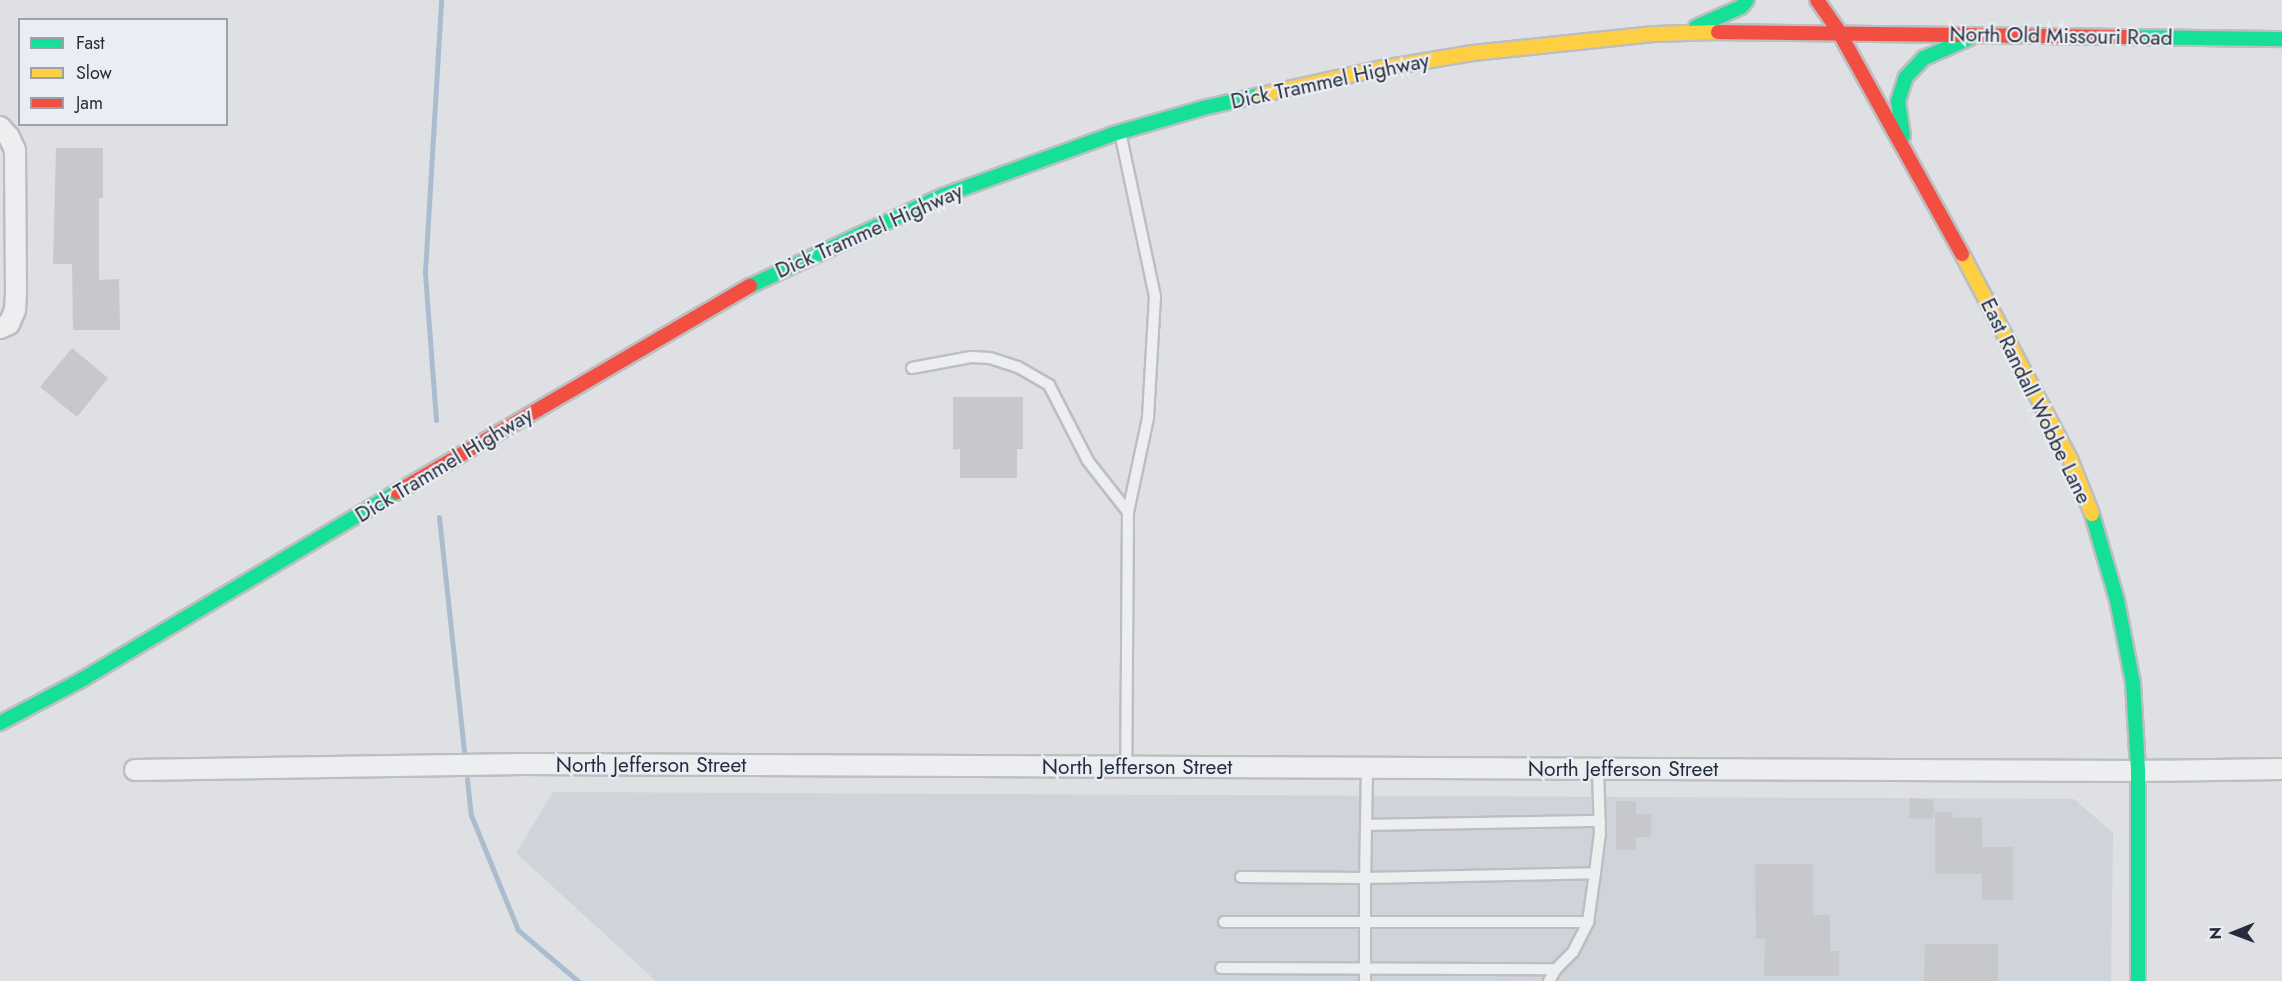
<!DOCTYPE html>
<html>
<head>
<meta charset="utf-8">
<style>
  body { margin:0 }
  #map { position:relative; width:2282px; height:981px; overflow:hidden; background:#dee0e3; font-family:Jost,sans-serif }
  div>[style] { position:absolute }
  .built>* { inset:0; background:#cfd3da }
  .stream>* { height:5px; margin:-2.5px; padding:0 2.5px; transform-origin:2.5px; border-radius:2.5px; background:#abbccf }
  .building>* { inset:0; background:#c6c8cb }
  .roads { filter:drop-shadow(2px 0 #bcbec1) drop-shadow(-2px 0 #bcbec1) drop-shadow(0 2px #bcbec1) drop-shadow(0 -2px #bcbec1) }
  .lane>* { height:10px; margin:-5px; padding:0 5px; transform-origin:5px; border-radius:5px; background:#edeef0 }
  .street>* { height:20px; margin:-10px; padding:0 10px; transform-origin:10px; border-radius:10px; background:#edeef0 }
  .fast>* { height:14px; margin:-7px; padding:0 7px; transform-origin:7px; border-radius:7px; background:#16e098 }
  .slow>* { height:14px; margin:-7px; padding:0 7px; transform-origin:7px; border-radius:7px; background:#ffcf43 }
  .jam>* { height:14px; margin:-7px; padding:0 7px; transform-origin:7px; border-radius:7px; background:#f24e42 }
  span { translate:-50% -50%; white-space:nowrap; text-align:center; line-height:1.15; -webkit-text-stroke:4.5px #eaeef4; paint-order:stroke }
  .street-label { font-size:21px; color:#252d3c }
  .legend { position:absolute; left:18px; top:18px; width:210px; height:108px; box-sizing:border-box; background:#eaeef4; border:2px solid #9ba1aa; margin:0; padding:8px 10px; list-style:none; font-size:18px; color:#252d3c }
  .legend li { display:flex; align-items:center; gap:12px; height:30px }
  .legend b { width:30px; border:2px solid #9ba1aa }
  .north { position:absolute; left:2204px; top:903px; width:60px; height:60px; -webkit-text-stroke:4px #eaeef4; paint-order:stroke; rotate:269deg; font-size:16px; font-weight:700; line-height:24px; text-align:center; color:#252d3c }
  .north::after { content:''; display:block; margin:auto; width:21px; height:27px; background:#252d3c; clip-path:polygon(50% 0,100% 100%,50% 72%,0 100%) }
</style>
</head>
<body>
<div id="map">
  <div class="built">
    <i style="clip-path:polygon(553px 792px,2074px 799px,2113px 833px,2111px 981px,656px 981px,516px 853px)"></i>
  </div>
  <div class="stream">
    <i style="left:436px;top:420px;width:148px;rotate:-94.3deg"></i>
    <i style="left:425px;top:272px;width:272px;rotate:-86.6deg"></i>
    <i style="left:439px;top:517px;width:235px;rotate:83.9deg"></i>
    <i style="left:467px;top:779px;width:36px;rotate:84deg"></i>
    <i style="left:471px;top:815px;width:124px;rotate:67.8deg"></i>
    <i style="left:518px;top:930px;width:79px;rotate:40.4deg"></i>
  </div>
  <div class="building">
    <i style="clip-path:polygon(56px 148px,103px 148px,103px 198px,99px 198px,99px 280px,119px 279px,120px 330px,73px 330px,72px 264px,53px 264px)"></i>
    <i style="clip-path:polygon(72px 348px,108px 378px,77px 417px,40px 387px)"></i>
    <i style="clip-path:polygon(953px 397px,1023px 397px,1023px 449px,1017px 449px,1017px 478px,960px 478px,960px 449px,953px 450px)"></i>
    <i style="clip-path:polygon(1910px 798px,1934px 800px,1933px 819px,1909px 818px)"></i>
    <i style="clip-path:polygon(1616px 801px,1636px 801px,1636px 814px,1651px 814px,1651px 837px,1636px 837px,1636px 850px,1616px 850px)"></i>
    <i style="clip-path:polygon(1935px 812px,1952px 812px,1953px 818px,1982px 818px,1982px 847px,2013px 847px,2013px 900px,1982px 900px,1982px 874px,1935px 874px)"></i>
    <i style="clip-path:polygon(1755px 864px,1813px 864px,1813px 915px,1830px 915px,1830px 951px,1839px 951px,1839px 976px,1764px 976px,1765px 939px,1756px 939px)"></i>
    <i style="clip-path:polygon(1925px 944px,1998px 944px,1998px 981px,1924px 981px)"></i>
  </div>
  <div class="roads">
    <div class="lane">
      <i style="left:1120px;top:132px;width:168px;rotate:78deg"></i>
      <i style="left:1155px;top:296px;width:122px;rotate:93.3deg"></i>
      <i style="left:1148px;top:418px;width:96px;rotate:102deg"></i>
      <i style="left:912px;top:368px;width:60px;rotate:-10.6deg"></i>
      <i style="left:971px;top:357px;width:19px;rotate:3deg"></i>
      <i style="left:990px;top:358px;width:29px;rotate:18deg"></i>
      <i style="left:1018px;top:367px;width:36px;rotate:30deg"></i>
      <i style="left:1049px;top:385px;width:85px;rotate:62.8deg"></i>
      <i style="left:1088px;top:461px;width:65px;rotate:51.9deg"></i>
      <i style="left:1128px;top:512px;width:255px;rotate:90.4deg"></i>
      <i style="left:1367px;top:768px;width:110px;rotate:91deg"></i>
      <i style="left:1365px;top:878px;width:230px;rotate:-1.2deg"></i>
      <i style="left:1595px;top:873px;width:38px;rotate:-83deg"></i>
      <i style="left:1600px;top:835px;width:66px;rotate:-91.7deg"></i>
      <i style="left:1366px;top:825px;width:234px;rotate:-1deg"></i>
      <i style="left:1241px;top:877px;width:124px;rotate:0.5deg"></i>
      <i style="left:1365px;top:878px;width:103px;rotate:90deg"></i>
      <i style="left:1224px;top:922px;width:364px"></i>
      <i style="left:1221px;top:968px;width:335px;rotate:0.2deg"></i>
      <i style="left:1549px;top:981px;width:14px;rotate:-60deg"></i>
      <i style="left:1556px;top:969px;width:24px;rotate:-45deg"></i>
      <i style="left:1573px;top:952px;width:34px;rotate:-63deg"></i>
      <i style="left:1588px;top:922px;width:49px;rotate:-81.9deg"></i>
    </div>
    <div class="street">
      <i style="left:0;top:127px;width:13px;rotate:48deg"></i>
      <i style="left:9px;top:137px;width:14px;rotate:65deg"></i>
      <i style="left:15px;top:150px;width:142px;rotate:89.6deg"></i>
      <i style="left:16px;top:292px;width:18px;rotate:93deg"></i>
      <i style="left:15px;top:310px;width:15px;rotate:113deg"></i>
      <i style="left:9px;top:324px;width:10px;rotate:156deg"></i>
      <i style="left:135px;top:770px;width:388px;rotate:-0.9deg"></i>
      <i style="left:523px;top:764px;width:1615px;rotate:0.25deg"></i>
      <i style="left:2138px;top:771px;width:144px;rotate:-0.8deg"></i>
    </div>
    <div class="fast">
      <i style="left:1696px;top:27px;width:49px;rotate:-24deg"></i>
      <i style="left:1741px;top:7px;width:9px;rotate:-49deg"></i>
      <i style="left:2136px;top:37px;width:146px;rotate:0.8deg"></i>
      <i style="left:1903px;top:136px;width:35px;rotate:-98deg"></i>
      <i style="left:1898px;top:101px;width:25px;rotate:-72deg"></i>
      <i style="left:1906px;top:77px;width:26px;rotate:-47deg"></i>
      <i style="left:1924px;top:58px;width:50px;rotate:-23.5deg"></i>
      <i style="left:750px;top:286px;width:212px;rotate:-25.1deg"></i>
      <i style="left:942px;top:196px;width:182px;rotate:-19.9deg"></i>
      <i style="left:1113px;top:134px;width:94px;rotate:-16.1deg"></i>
      <i style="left:1203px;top:108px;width:58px;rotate:-12.8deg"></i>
      <i style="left:2092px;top:514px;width:90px;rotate:73.8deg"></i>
      <i style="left:2117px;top:600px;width:85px;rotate:79.1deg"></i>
      <i style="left:2133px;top:683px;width:88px;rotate:86.7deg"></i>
      <i style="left:2138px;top:771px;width:210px;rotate:90deg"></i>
      <i style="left:0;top:723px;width:94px;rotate:-27.9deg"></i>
      <i style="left:83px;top:679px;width:365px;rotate:-30.8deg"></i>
    </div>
    <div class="slow">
      <i style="left:1260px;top:95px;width:126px;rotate:-12.4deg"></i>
      <i style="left:1383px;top:68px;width:91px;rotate:-9.5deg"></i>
      <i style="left:1473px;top:53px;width:182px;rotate:-6deg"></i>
      <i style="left:1654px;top:34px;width:64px;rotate:-1.8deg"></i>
      <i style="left:1962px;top:254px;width:234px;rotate:62.2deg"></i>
      <i style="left:2071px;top:461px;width:57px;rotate:68.4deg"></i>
    </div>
    <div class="jam">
      <i style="left:1817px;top:0;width:39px;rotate:55deg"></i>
      <i style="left:1839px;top:32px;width:254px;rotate:61deg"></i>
      <i style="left:1718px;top:32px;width:418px;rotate:0.7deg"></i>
      <i style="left:397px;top:492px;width:409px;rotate:-30.3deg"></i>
    </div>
  </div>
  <div class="street-label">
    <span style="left:2061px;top:36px;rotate:1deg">North Old Missouri Road</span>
    <span style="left:1330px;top:81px;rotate:-12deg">Dick Trammel Highway</span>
    <span style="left:869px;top:231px;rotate:-24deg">Dick Trammel Highway</span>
    <span style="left:2036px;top:401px;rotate:64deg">East Randall Wobbe Lane</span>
    <span style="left:444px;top:465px;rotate:-31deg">Dick Trammel Highway</span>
    <span style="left:651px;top:765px">North Jefferson Street</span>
    <span style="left:1137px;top:767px">North Jefferson Street</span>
    <span style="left:1623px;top:769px">North Jefferson Street</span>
  </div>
  <ul class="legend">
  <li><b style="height:8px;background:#16e098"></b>Fast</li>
  <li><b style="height:8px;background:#ffcf43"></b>Slow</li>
  <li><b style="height:8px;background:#f24e42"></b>Jam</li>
  </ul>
  <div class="north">N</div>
</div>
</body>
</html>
